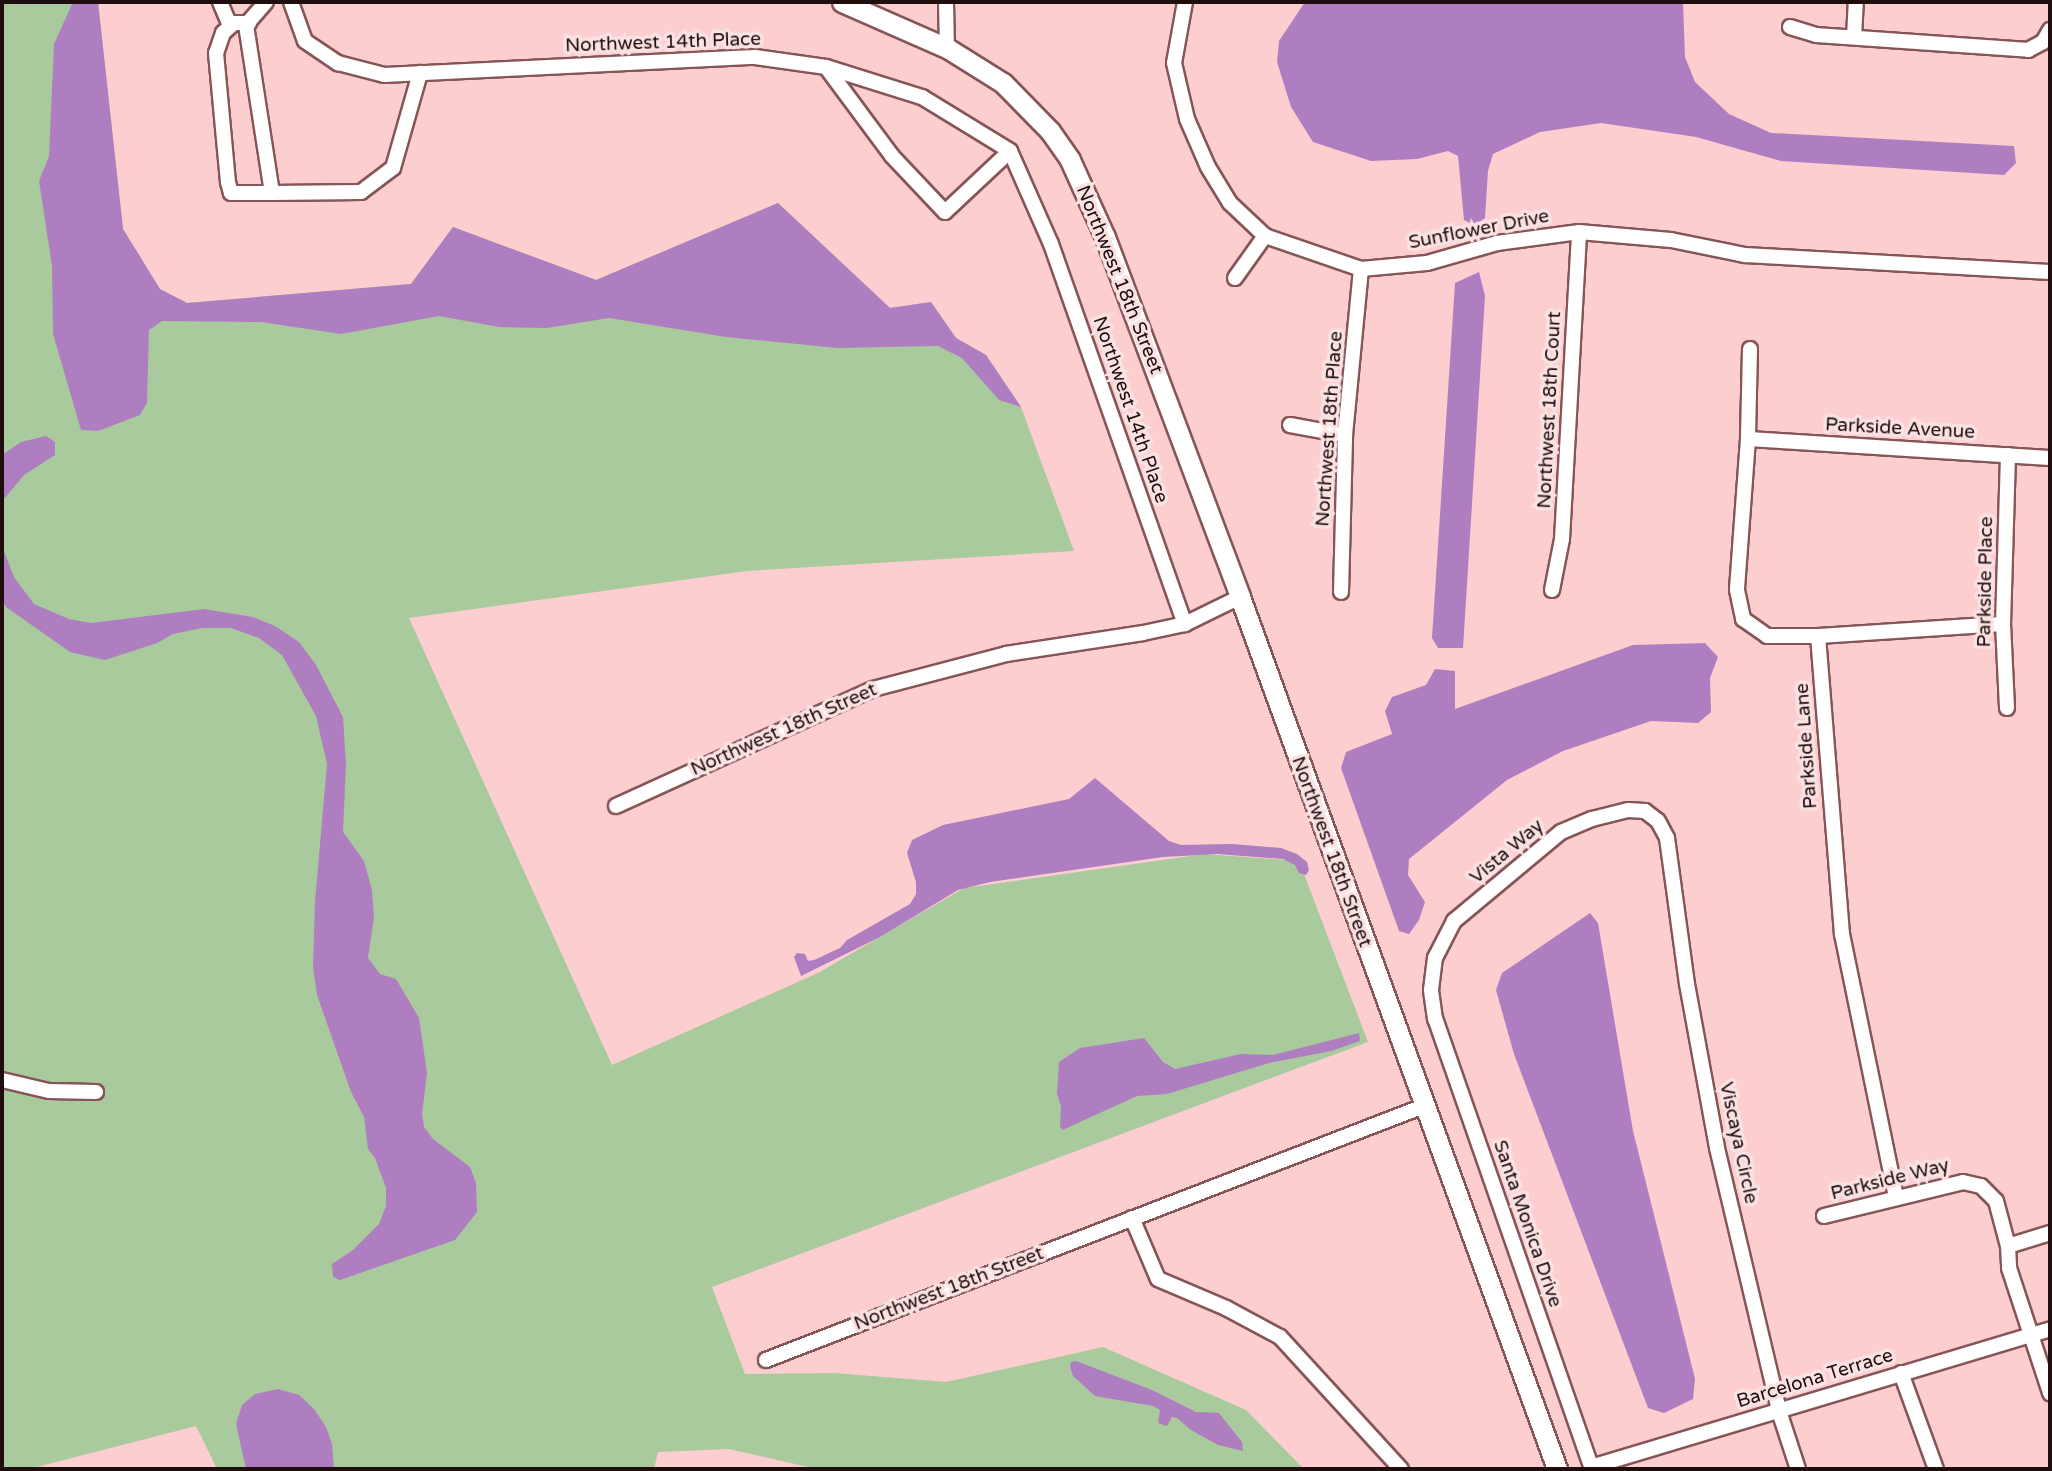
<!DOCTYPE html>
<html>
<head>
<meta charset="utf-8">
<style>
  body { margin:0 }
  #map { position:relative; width:2052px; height:1471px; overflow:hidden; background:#fdcecf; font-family:"Varela Round",sans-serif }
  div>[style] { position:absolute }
  .green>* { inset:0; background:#a9ca9c }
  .water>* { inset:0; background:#af7ec1 }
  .roads { filter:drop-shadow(2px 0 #865557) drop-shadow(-2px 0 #865557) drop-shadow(0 2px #865557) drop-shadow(0 -2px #865557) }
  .street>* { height:14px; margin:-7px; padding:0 7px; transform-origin:7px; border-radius:7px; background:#fff }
  .secondary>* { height:19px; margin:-9.5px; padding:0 9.5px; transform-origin:9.5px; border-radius:9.5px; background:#fff }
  span { translate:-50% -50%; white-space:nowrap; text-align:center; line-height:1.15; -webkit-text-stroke:7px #fae2e2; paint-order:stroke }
  .street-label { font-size:19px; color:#200d0e }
  .frame { position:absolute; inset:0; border:4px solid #200d0e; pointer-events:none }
</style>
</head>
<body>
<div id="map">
  <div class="green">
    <i style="clip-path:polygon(2px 2px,98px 2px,123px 229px,160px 289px,187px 303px,411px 284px,453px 227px,596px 280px,778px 203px,890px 308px,931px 302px,956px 338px,986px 355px,1021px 407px,1074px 551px,747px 571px,409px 618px,612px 1065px,818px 973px,964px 888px,1205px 854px,1299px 861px,1368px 1042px,712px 1287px,745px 1374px,834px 1373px,946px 1382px,1103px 1347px,1246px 1410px,1304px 1469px,817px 1469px,729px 1449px,658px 1452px,654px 1469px,217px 1469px,196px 1426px,33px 1468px,2px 1469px)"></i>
  </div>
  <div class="water">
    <i style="clip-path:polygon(73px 2px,98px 2px,123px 229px,160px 289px,187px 303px,411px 284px,453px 227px,596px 280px,778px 203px,890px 308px,931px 302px,956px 338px,986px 355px,1021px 407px,999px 400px,962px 358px,938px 346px,837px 348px,726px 337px,609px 318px,547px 328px,499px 327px,439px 316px,341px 334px,261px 322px,162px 321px,149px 330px,147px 403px,140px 415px,98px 431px,81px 430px,53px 334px,52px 266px,39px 181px,49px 156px,54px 44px)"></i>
    <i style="clip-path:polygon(1305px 2px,1683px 2px,1685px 57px,1695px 82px,1729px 114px,1771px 133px,2014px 146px,2016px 163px,2004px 175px,1781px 161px,1696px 137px,1601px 123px,1540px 132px,1493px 154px,1488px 171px,1485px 218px,1475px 225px,1464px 220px,1458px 156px,1448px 151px,1417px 159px,1371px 161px,1313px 142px,1291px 107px,1277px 62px,1279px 41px)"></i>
    <i style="clip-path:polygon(1479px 272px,1485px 296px,1463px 648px,1438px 648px,1432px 638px,1455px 283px)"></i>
    <i style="clip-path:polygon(46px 436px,55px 442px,55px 455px,24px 475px,4px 499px,4px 551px,14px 577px,34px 604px,69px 619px,91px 623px,204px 609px,253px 617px,275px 626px,299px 642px,316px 665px,343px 717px,346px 764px,343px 832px,364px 861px,372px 890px,374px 917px,368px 958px,380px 974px,396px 979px,419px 1018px,427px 1073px,422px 1114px,424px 1127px,433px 1139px,470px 1167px,476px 1183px,477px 1212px,455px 1240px,340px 1280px,333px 1277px,332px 1264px,353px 1250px,379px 1224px,386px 1206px,386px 1188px,375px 1158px,368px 1149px,364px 1117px,351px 1092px,317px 995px,313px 967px,315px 901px,327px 764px,316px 716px,282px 655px,259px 638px,231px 628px,202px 628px,173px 634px,157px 643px,105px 660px,70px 652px,6px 607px,2px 600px,2px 455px,21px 442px)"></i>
    <i style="clip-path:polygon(1705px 643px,1718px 657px,1710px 678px,1711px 712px,1698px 723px,1651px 721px,1563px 751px,1507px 780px,1409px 859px,1408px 875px,1425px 902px,1419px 920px,1409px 934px,1399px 931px,1341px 768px,1346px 752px,1392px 734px,1385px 711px,1392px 697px,1426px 685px,1435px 669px,1455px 671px,1455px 709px,1633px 645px)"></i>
    <i style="clip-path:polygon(1095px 778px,1169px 841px,1181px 845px,1232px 844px,1281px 848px,1297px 854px,1307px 862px,1309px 870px,1306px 875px,1299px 873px,1295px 865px,1283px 859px,1217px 854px,1163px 857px,990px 882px,958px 890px,880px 937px,801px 976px,794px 957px,797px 953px,805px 954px,808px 961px,814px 960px,840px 948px,847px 940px,910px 904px,916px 894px,916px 882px,907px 853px,912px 840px,943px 825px,1069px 799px)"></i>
    <i style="clip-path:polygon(1590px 913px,1598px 923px,1633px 1131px,1695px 1379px,1693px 1399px,1664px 1413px,1648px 1408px,1514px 1054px,1496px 990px,1502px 973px)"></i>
    <i style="clip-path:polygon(1359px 1033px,1360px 1041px,1331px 1051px,1269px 1063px,1167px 1094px,1137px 1096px,1069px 1127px,1062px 1130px,1060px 1126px,1061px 1107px,1057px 1093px,1059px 1062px,1080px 1048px,1144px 1038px,1163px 1062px,1175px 1069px,1241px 1054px,1273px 1055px)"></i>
    <i style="clip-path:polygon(1076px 1361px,1152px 1390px,1196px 1412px,1219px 1413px,1242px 1442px,1243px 1451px,1218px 1445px,1191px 1430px,1177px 1418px,1172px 1417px,1167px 1426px,1158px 1423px,1160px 1410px,1153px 1406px,1095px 1396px,1073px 1376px,1070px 1367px,1071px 1362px)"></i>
    <i style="clip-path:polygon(278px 1389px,299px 1395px,314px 1409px,326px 1427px,332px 1444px,334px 1469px,246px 1469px,236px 1424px,242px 1405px,255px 1394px)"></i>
  </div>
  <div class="roads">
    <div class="street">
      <i style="left:220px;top:2px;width:26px;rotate:67deg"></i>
      <i style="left:266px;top:2px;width:30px;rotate:131deg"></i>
      <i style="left:246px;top:25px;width:170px;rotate:81.2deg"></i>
      <i style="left:272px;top:193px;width:89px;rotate:-0.6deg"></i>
      <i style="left:361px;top:192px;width:40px;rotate:-37deg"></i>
      <i style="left:393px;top:168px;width:99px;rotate:-74.1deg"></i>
      <i style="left:291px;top:2px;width:41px;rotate:70.3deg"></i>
      <i style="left:305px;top:41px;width:40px;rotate:34deg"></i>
      <i style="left:338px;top:63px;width:48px;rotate:14.6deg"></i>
      <i style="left:384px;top:75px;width:371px;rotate:-2.8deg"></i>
      <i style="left:755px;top:57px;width:72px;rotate:8deg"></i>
      <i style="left:826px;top:67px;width:101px;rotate:17.4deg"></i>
      <i style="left:922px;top:97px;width:103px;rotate:31.5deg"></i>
      <i style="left:1010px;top:151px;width:102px;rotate:66.2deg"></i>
      <i style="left:1051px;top:244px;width:403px;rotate:70.6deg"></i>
      <i style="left:946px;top:2px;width:46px;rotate:88.8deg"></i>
      <i style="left:1185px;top:2px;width:62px;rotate:100.2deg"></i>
      <i style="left:1174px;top:63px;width:57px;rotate:76.9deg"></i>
      <i style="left:1187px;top:119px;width:52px;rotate:66.4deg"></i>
      <i style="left:1208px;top:167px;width:42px;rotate:58.6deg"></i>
      <i style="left:1230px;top:203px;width:48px;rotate:43.3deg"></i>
      <i style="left:1265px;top:236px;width:102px;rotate:19deg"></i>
      <i style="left:1361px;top:269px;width:66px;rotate:-5.2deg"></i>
      <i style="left:1427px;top:263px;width:73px;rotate:-15.9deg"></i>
      <i style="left:1497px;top:243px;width:83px;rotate:-7.6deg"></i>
      <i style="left:1579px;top:232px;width:92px;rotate:5deg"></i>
      <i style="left:1671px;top:240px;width:76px;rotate:11.5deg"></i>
      <i style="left:1745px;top:255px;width:305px;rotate:3.2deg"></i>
      <i style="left:249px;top:23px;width:15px;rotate:180deg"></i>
      <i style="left:234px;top:23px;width:15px;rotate:138deg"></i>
      <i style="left:223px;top:33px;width:21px;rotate:109deg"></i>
      <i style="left:216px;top:53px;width:130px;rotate:84.7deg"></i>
      <i style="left:228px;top:182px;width:11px;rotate:75deg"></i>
      <i style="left:231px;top:193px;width:41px"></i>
      <i style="left:1790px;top:27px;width:27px;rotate:17deg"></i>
      <i style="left:1816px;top:35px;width:213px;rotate:4deg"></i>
      <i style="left:2028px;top:50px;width:17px;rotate:-28deg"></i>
      <i style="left:2043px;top:42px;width:14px;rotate:-60deg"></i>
      <i style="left:1854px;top:37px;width:35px;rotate:-87deg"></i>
      <i style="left:826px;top:67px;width:111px;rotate:53.4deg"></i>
      <i style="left:892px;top:156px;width:77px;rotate:46.6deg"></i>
      <i style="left:945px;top:212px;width:89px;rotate:-43.2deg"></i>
      <i style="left:1235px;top:278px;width:52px;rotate:-54.5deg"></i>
      <i style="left:1750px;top:349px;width:90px;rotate:91.3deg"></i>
      <i style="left:1748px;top:439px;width:151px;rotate:94.2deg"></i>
      <i style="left:1737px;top:590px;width:30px;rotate:78deg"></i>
      <i style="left:1743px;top:619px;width:29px;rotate:35deg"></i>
      <i style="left:1767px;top:636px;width:51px"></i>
      <i style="left:1818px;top:636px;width:299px;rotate:85.4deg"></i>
      <i style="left:1842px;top:934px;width:269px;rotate:78.4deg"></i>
      <i style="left:1290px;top:425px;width:56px;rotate:10.3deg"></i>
      <i style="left:1748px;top:439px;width:303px;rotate:3.6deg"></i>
      <i style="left:1552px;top:590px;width:52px;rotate:-78.9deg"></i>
      <i style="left:1562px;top:539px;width:307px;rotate:-86.8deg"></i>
      <i style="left:1341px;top:592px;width:157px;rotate:-88.5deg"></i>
      <i style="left:1345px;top:435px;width:167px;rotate:-84.5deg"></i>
      <i style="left:1818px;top:636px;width:185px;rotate:-3.7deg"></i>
      <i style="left:2007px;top:708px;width:84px;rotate:-92.7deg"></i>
      <i style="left:2003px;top:624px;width:169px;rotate:-88.3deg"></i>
      <i style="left:616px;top:806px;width:282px;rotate:-24.5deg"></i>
      <i style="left:873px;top:689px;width:138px;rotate:-14.7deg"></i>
      <i style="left:1006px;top:654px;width:139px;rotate:-8.7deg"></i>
      <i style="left:1143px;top:633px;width:43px;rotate:-12.1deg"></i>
      <i style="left:1185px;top:624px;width:61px;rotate:-26.1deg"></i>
      <i style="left:2px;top:1080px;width:48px;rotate:13.2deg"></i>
      <i style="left:49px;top:1091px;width:47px;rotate:1.2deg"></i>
      <i style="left:1824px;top:1216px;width:143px;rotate:-13.7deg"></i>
      <i style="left:1963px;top:1182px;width:18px;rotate:13deg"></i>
      <i style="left:1981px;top:1186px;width:21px;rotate:45deg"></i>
      <i style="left:1996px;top:1201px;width:47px;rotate:75.1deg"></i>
      <i style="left:2008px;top:1246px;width:22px;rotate:87deg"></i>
      <i style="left:2009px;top:1268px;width:132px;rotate:71.8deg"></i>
      <i style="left:1132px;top:1218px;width:66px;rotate:66.9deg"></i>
      <i style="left:1158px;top:1279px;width:74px;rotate:23.1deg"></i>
      <i style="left:1226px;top:1308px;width:61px;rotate:28.2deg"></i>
      <i style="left:1280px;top:1337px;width:179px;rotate:47.5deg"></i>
      <i style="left:2008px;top:1246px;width:44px;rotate:-17.2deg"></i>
      <i style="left:766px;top:1360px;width:705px;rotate:-21.11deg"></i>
      <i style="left:1901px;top:1373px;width:102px;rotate:70deg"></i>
      <i style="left:1591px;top:1467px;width:479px;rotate:-16.7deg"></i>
      <i style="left:1592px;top:1469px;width:477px;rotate:-109.2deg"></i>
      <i style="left:1435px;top:1019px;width:29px;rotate:-98deg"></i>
      <i style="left:1431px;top:990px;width:32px;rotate:-83deg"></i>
      <i style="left:1435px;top:958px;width:42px;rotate:-62.8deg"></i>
      <i style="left:1454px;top:921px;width:139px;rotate:-39.8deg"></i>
      <i style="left:1561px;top:832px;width:34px;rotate:-23deg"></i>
      <i style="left:1592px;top:819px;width:37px;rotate:-14deg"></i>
      <i style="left:1628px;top:810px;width:17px;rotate:3deg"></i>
      <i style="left:1645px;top:811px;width:16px;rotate:38deg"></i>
      <i style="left:1658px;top:821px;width:19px;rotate:62deg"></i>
      <i style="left:1667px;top:838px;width:147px;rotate:82.2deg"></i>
      <i style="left:1687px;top:984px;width:167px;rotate:79.6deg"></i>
      <i style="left:1717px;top:1148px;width:270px;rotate:76.7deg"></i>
      <i style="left:1779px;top:1411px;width:61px;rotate:71.9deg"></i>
    </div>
    <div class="secondary">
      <i style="left:842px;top:2px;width:115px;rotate:23.7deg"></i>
      <i style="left:947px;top:48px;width:66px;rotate:32deg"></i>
      <i style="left:1003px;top:83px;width:67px;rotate:45.6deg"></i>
      <i style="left:1050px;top:131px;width:35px;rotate:55deg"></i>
      <i style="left:1070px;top:160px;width:85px;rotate:65.6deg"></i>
      <i style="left:1105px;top:237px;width:384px;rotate:69.4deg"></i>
      <i style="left:1240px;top:597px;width:928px;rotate:70.02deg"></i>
    </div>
  </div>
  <div class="street-label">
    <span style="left:663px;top:43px;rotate:-2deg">Northwest 14th Place</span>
    <span style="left:1479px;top:230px;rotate:-11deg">Sunflower Drive</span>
    <span style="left:1119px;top:280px;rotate:68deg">Northwest 18th Street</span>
    <span style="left:1130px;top:410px;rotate:71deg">Northwest 14th Place</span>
    <span style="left:1550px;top:410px;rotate:-87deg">Northwest 18th Court</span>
    <span style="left:1330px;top:429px;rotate:-86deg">Northwest 18th Place</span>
    <span style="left:1900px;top:429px;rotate:3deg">Parkside Avenue</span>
    <span style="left:1986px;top:582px;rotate:-89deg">Parkside Place</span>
    <span style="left:784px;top:730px;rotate:-24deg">Northwest 18th Street</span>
    <span style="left:1807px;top:746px;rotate:-94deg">Parkside Lane</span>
    <span style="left:1331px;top:852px;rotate:70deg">Northwest 18th Street</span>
    <span style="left:1507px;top:852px;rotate:-40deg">Vista Way</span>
    <span style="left:1738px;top:1143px;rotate:78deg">Viscaya Circle</span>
    <span style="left:1890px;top:1180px;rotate:-14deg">Parkside Way</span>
    <span style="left:1527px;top:1224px;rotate:71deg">Santa Monica Drive</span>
    <span style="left:949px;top:1289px;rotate:-21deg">Northwest 18th Street</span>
    <span style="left:1815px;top:1379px;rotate:-17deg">Barcelona Terrace</span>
  </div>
  <div class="frame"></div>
</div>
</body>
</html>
